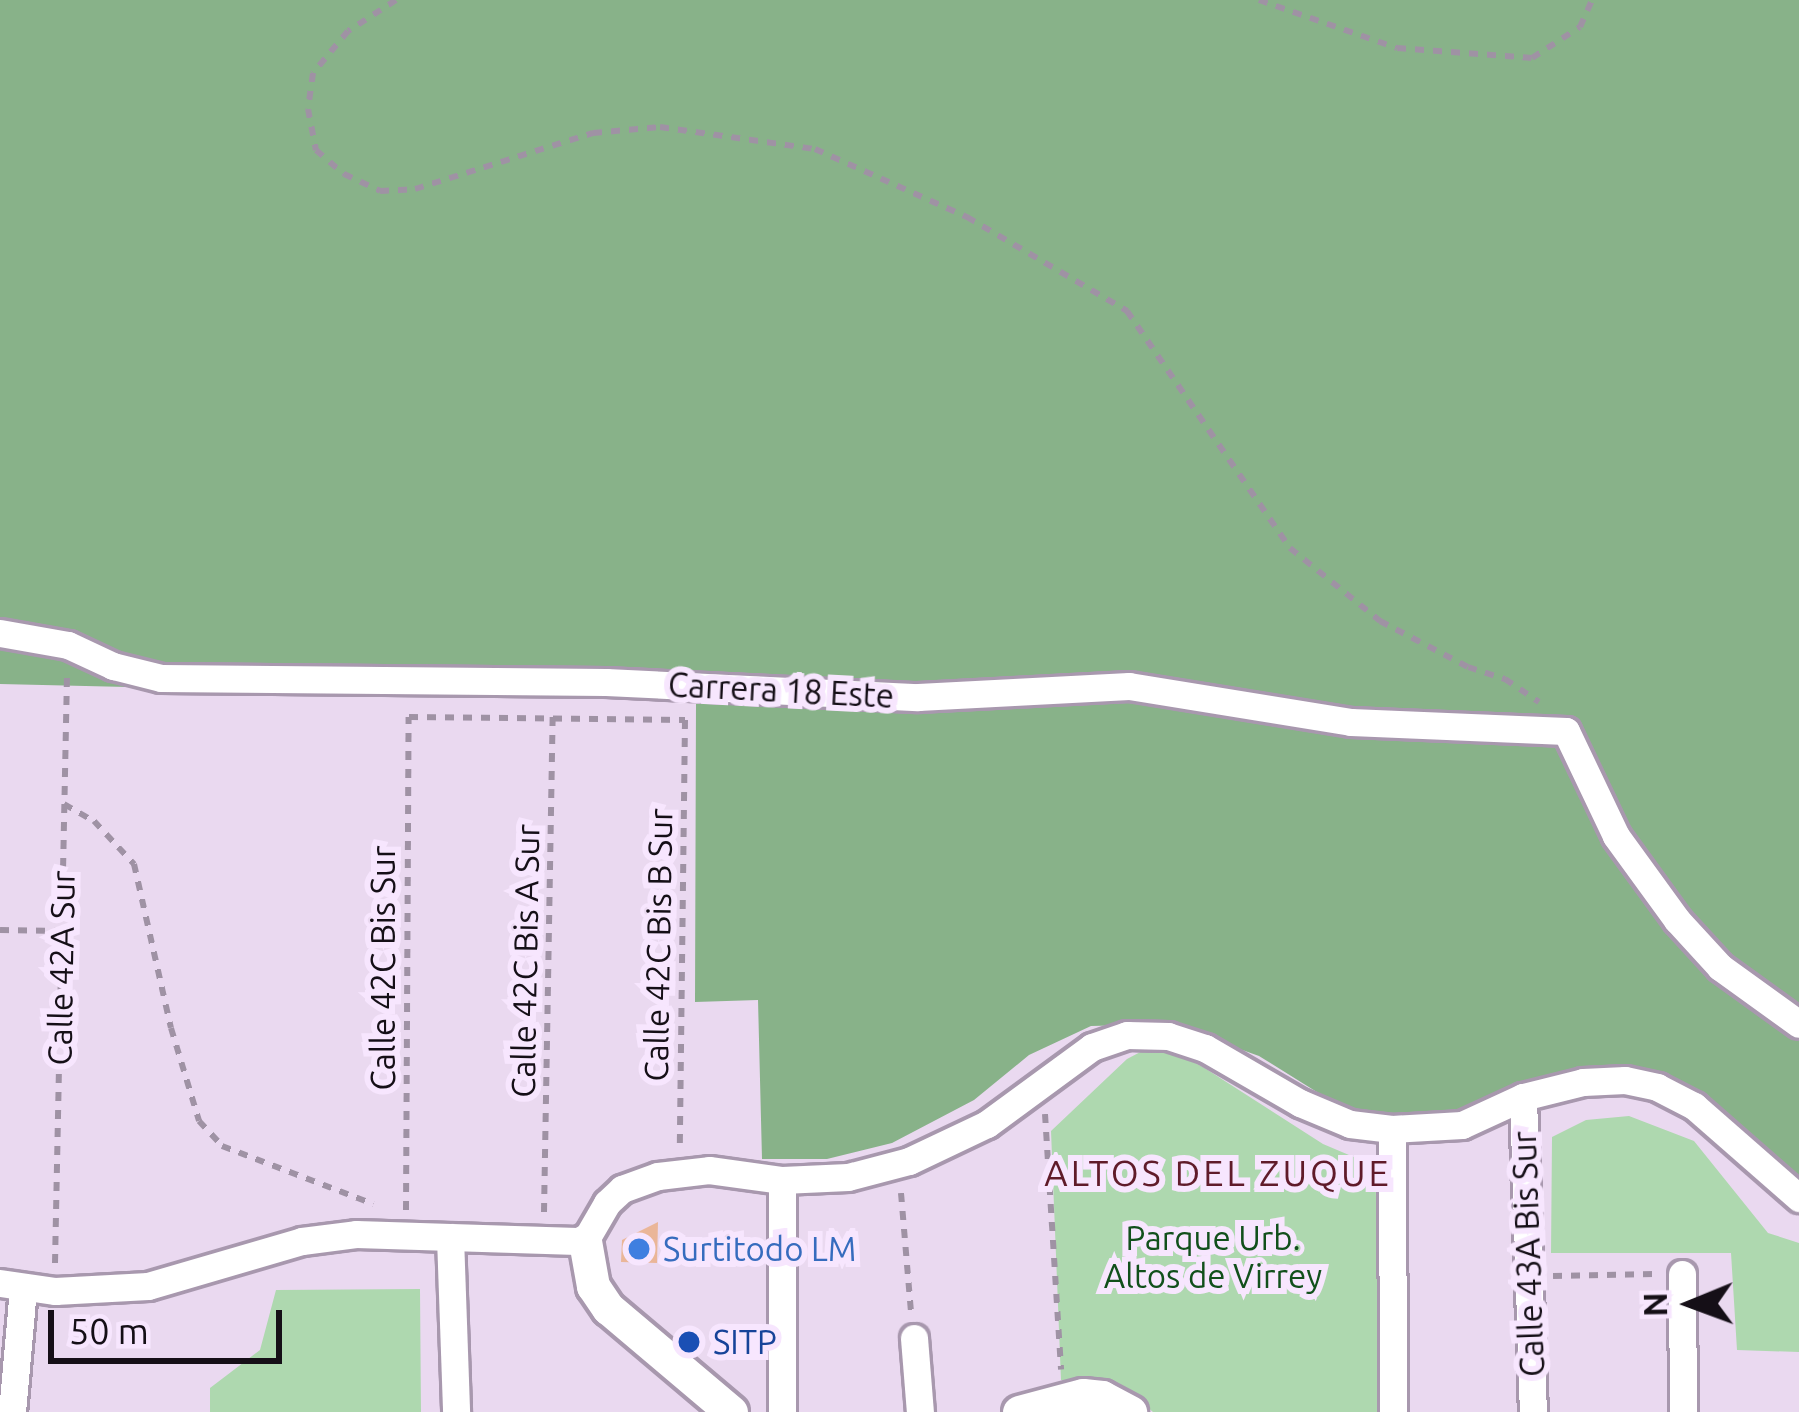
<!DOCTYPE html>
<html>
<head>
<meta charset="utf-8">
<style>
  body { margin:0 }
  #map { position:relative; width:1799px; height:1412px; overflow:hidden; background:#ead9f0; font-family:Ubuntu,sans-serif }
  div>[style] { position:absolute }
  .green>* { inset:0; background:#aed8af }
  .forest>* { inset:0; background:#88b289 }
  .building>* { inset:0; background:#eab698 }
  .path>* { height:6px; margin-top:-3px; transform-origin:0; background:repeating-linear-gradient(90deg,#9f92a4 0 9px,transparent 0 18px) }
  .roads { filter:drop-shadow(3px 0 #a898ae) drop-shadow(-3px 0 #a898ae) drop-shadow(0 3px #a898ae) drop-shadow(0 -3px #a898ae) }
  .minor>* { height:27px; margin:-13.5px; padding:0 13.5px; transform-origin:13.5px; border-radius:13.5px; background:#fff }
  .tertiary>* { height:33px; margin:-16.5px; padding:0 16.5px; transform-origin:16.5px; border-radius:16.5px; background:#fff }
  .dots>* { width:33px; height:33px; translate:-50% -50%; box-sizing:border-box; border:6px solid #f7e6fe; border-radius:50% }
  span { translate:-50% -50%; white-space:nowrap; text-align:center; line-height:1.15; -webkit-text-stroke:12px #f7e6fe; paint-order:stroke }
  .street-label { font-size:33px; color:#150f17 }
  .park-label { font-size:33px; color:#11501b }
  .shop-label { font-size:33px; color:#366cbe }
  .left { translate:0 -50%; text-align:left }
  .transit-label { font-size:33px; color:#164399 }
  .neighbourhood-label { font-size:36px; color:#601b2a; letter-spacing:3px }
  .north { position:absolute; left:1631px; top:1244px; width:120px; height:120px; -webkit-text-stroke:9px #f7e6fe; paint-order:stroke; rotate:269deg; font-size:33px; font-weight:700; line-height:48px; text-align:center; color:#150f17 }
  .north::after { content:''; display:block; margin:auto; width:42px; height:54px; background:#150f17; clip-path:polygon(50% 0,100% 100%,50% 72%,0 100%) }
  .scale { position:absolute; left:48px; top:1310px; width:234px; height:54px; box-sizing:border-box; border:6px solid #150f17; border-top:0; padding-left:15px; font-size:36px; line-height:42px; white-space:nowrap; color:#150f17; -webkit-text-stroke:9px #f7e6fe; paint-order:stroke }
</style>
</head>
<body>
<div id="map">
  <div class="green">
    <i style="clip-path:polygon(1148px 1048px,1172px 1051px,1203px 1067px,1323px 1144px,1375px 1166px,1383px 1412px,1153px 1412px,1128px 1391px,1061px 1380px,1051px 1131px,1127px 1059px)"></i>
    <i style="clip-path:polygon(1629px 1116px,1694px 1141px,1768px 1233px,1799px 1243px,1799px 1352px,1737px 1350px,1731px 1253px,1551px 1253px,1552px 1137px,1586px 1120px)"></i>
    <i style="clip-path:polygon(420px 1289px,421px 1412px,210px 1412px,210px 1388px,260px 1350px,276px 1290px)"></i>
  </div>
  <div class="forest">
    <i style="clip-path:polygon(0 0,1799px 0,1799px 1178px,1709px 1099px,1641px 1072px,1516px 1090px,1428px 1121px,1352px 1114px,1259px 1056px,1170px 1024px,1091px 1026px,1029px 1055px,974px 1100px,892px 1143px,827px 1159px,762px 1159px,758px 1000px,695px 1002px,696px 700px,0 684px)"></i>
  </div>
  <div class="building">
    <i style="clip-path:polygon(658px 1222px,657px 1263px,621px 1262px,622px 1240px)"></i>
  </div>
  <div class="path">
    <i style="left:396px;top:0;width:57px;rotate:147.1deg"></i>
    <i style="left:348px;top:31px;width:55px;rotate:129.8deg"></i>
    <i style="left:313px;top:73px;width:36px;rotate:98deg"></i>
    <i style="left:308px;top:109px;width:42px;rotate:79deg"></i>
    <i style="left:316px;top:150px;width:37px;rotate:41deg"></i>
    <i style="left:344px;top:174px;width:40px;rotate:25deg"></i>
    <i style="left:380px;top:191px;width:35px;rotate:-3deg"></i>
    <i style="left:415px;top:189px;width:187px;rotate:-17.5deg"></i>
    <i style="left:593px;top:133px;width:67px;rotate:-5.1deg"></i>
    <i style="left:660px;top:127px;width:157px;rotate:8.1deg"></i>
    <i style="left:815px;top:149px;width:167px;rotate:24.1deg"></i>
    <i style="left:967px;top:217px;width:186px;rotate:30.4deg"></i>
    <i style="left:1127px;top:311px;width:288px;rotate:55.5deg"></i>
    <i style="left:1290px;top:548px;width:116px;rotate:39deg"></i>
    <i style="left:1380px;top:621px;width:99px;rotate:27.6deg"></i>
    <i style="left:1468px;top:667px;width:39px;rotate:18deg"></i>
    <i style="left:1505px;top:679px;width:41px;rotate:34.1deg"></i>
    <i style="left:1259px;top:0;width:146px;rotate:19.2deg"></i>
    <i style="left:1397px;top:48px;width:135px;rotate:4.2deg"></i>
    <i style="left:1532px;top:58px;width:57px;rotate:-32.9deg"></i>
    <i style="left:1580px;top:27px;width:30px;rotate:-66deg"></i>
    <i style="left:64px;top:804px;width:34px;rotate:30deg"></i>
    <i style="left:94px;top:821px;width:59px;rotate:47.1deg"></i>
    <i style="left:134px;top:864px;width:168px;rotate:77.3deg"></i>
    <i style="left:171px;top:1028px;width:97px;rotate:73.2deg"></i>
    <i style="left:199px;top:1121px;width:34px;rotate:47deg"></i>
    <i style="left:222px;top:1146px;width:162px;rotate:21deg"></i>
    <i style="left:0;top:930px;width:61px;rotate:0.9deg"></i>
    <i style="left:1045px;top:1114px;width:256px;rotate:86.4deg"></i>
    <i style="left:901px;top:1193px;width:118px;rotate:85.2deg"></i>
    <i style="left:406px;top:1210px;width:493px;rotate:-89.7deg"></i>
    <i style="left:409px;top:717px;width:276px;rotate:0.6deg"></i>
    <i style="left:685px;top:720px;width:429px;rotate:90.7deg"></i>
    <i style="left:544px;top:1212px;width:496px;rotate:-89deg"></i>
    <i style="left:55px;top:1263px;width:587px;rotate:-88.83deg"></i>
    <i style="left:1553px;top:1276px;width:101px;rotate:-1.1deg"></i>
  </div>
  <div class="roads">
    <div class="minor">
      <i style="left:0;top:633px;width:69px;rotate:10deg"></i>
      <i style="left:68px;top:645px;width:50px;rotate:25deg"></i>
      <i style="left:113px;top:666px;width:49px;rotate:14deg"></i>
      <i style="left:161px;top:678px;width:445px;rotate:0.5deg"></i>
      <i style="left:606px;top:682px;width:312px;rotate:2.8deg"></i>
      <i style="left:918px;top:697px;width:211px;rotate:-3deg"></i>
      <i style="left:1129px;top:686px;width:225px;rotate:9.2deg"></i>
      <i style="left:1351px;top:722px;width:215px;rotate:2.4deg"></i>
      <i style="left:1566px;top:731px;width:116px;rotate:64.5deg"></i>
      <i style="left:1616px;top:836px;width:104px;rotate:54deg"></i>
      <i style="left:1677px;top:920px;width:64px;rotate:47.5deg"></i>
      <i style="left:1720px;top:967px;width:97px;rotate:35.8deg"></i>
      <i style="left:1523px;top:1097px;width:315px;rotate:88.2deg"></i>
      <i style="left:1392px;top:1129px;width:283px;rotate:89.8deg"></i>
      <i style="left:782px;top:1180px;width:232px;rotate:90deg"></i>
      <i style="left:450px;top:1237px;width:175px;rotate:88deg"></i>
      <i style="left:1682px;top:1274px;width:138px;rotate:89.6deg"></i>
      <i style="left:0;top:1283px;width:56px;rotate:8.3deg"></i>
      <i style="left:55px;top:1291px;width:93px;rotate:-3.1deg"></i>
      <i style="left:148px;top:1286px;width:160px;rotate:-16.3deg"></i>
      <i style="left:302px;top:1241px;width:54px;rotate:-7.4deg"></i>
      <i style="left:356px;top:1234px;width:229px;rotate:1.8deg"></i>
      <i style="left:585px;top:1241px;width:44px;rotate:-59.9deg"></i>
      <i style="left:607px;top:1203px;width:21px;rotate:-43deg"></i>
      <i style="left:622px;top:1189px;width:38px;rotate:-20deg"></i>
      <i style="left:658px;top:1176px;width:51px;rotate:-6.7deg"></i>
      <i style="left:709px;top:1170px;width:74px;rotate:7.8deg"></i>
      <i style="left:782px;top:1180px;width:66px;rotate:-2.6deg"></i>
      <i style="left:848px;top:1177px;width:63px;rotate:-14.7deg"></i>
      <i style="left:909px;top:1161px;width:86px;rotate:-25.4deg"></i>
      <i style="left:987px;top:1124px;width:130px;rotate:-36.3deg"></i>
      <i style="left:1092px;top:1047px;width:37px;rotate:-19deg"></i>
      <i style="left:1127px;top:1035px;width:41px;rotate:1.4deg"></i>
      <i style="left:1168px;top:1036px;width:39px;rotate:18deg"></i>
      <i style="left:1205px;top:1048px;width:110px;rotate:30.1deg"></i>
      <i style="left:1300px;top:1103px;width:54px;rotate:22.8deg"></i>
      <i style="left:1350px;top:1124px;width:42px;rotate:6.8deg"></i>
      <i style="left:1392px;top:1129px;width:70px;rotate:-3.3deg"></i>
      <i style="left:1462px;top:1125px;width:67px;rotate:-24.7deg"></i>
      <i style="left:1523px;top:1097px;width:62px;rotate:-14deg"></i>
      <i style="left:1583px;top:1082px;width:42px;rotate:-2.7deg"></i>
      <i style="left:1625px;top:1080px;width:33px;rotate:12deg"></i>
      <i style="left:1657px;top:1087px;width:42px;rotate:27.2deg"></i>
      <i style="left:1694px;top:1106px;width:140px;rotate:41.2deg"></i>
      <i style="left:914px;top:1338px;width:74px;rotate:85.4deg"></i>
      <i style="left:12px;top:1412px;width:124px;rotate:-84.9deg"></i>
    </div>
    <div class="tertiary">
      <i style="left:585px;top:1241px;width:46px;rotate:79.9deg"></i>
      <i style="left:593px;top:1286px;width:27px;rotate:56deg"></i>
      <i style="left:608px;top:1308px;width:161px;rotate:40.2deg"></i>
      <i style="left:1019px;top:1412px;width:66px;rotate:-14.9deg"></i>
      <i style="left:1083px;top:1395px;width:19px;rotate:6deg"></i>
      <i style="left:1102px;top:1397px;width:32px;rotate:28deg"></i>
    </div>
  </div>
  <div class="dots">
    <i style="left:639px;top:1249px;background:#3f7fe0"></i>
    <i style="left:689px;top:1342px;background:#1a4fb4"></i>
  </div>
  <div class="street-label">
    <span style="left:781px;top:690px;rotate:3deg">Carrera 18 Este</span>
    <span style="left:658px;top:945px;rotate:-89deg">Calle 42C Bis B Sur</span>
    <span style="left:525px;top:961px;rotate:-89deg">Calle 42C Bis A Sur</span>
    <span style="left:61px;top:968px;rotate:-89deg">Calle 42A Sur</span>
    <span style="left:383px;top:968px;rotate:-90deg">Calle 42C Bis Sur</span>
    <span style="left:1528px;top:1254px;rotate:-92deg">Calle 43A Bis Sur</span>
  </div>
  <div class="park-label">
    <span style="left:1213px;top:1257px">Parque Urb.<br>Altos de Virrey</span>
  </div>
  <div class="shop-label">
    <span class="left" style="left:663px;top:1249px">Surtitodo LM</span>
  </div>
  <div class="transit-label">
    <span class="left" style="left:713px;top:1342px">SITP</span>
  </div>
  <div class="neighbourhood-label">
    <span style="left:1218px;top:1173px">ALTOS DEL ZUQUE</span>
  </div>
  <div class="north">N</div>
  <div class="scale">50 m</div>
</div>
</body>
</html>
